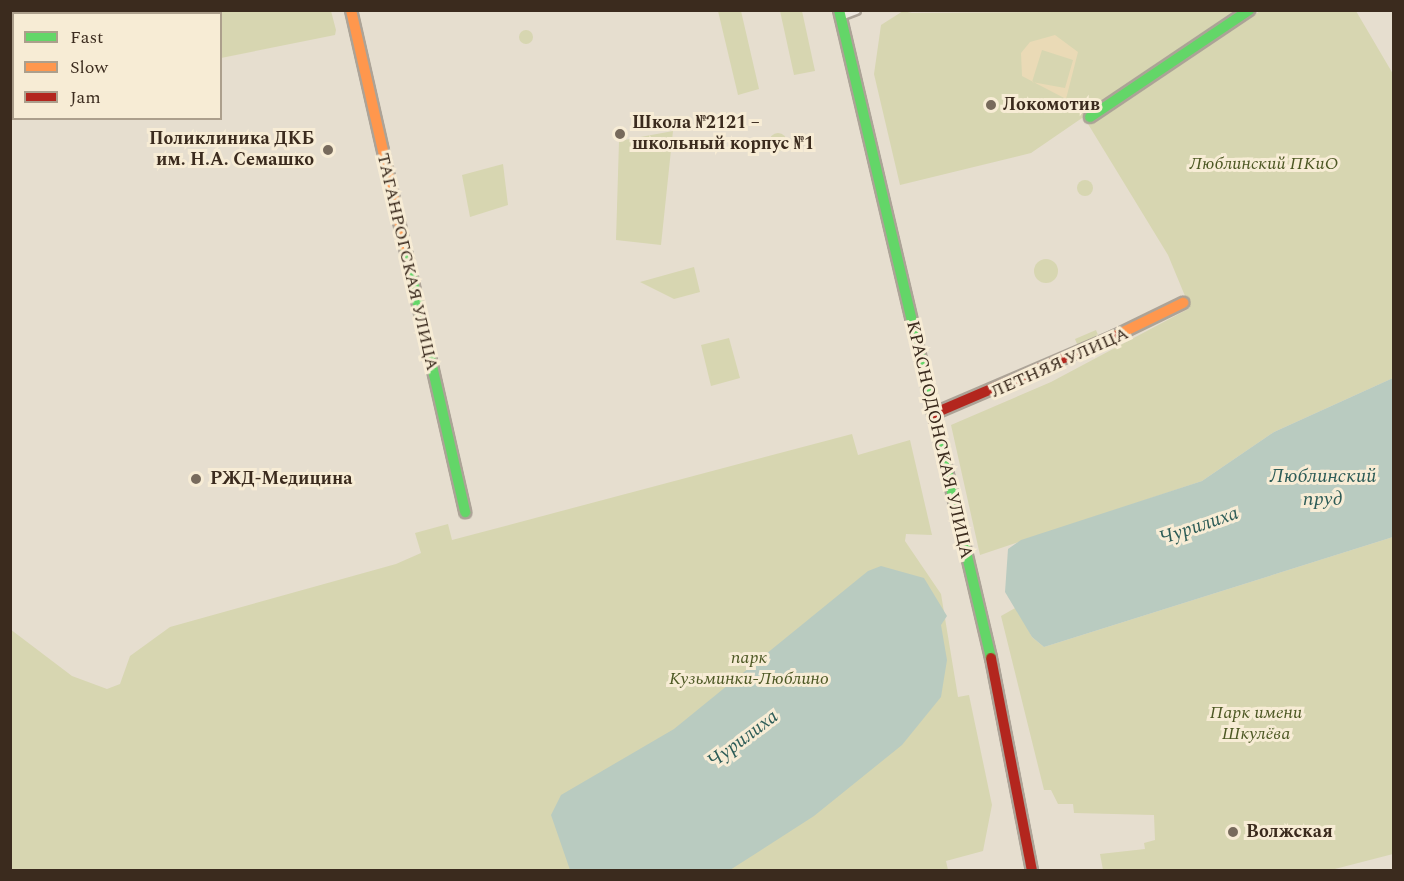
<!DOCTYPE html>
<html>
<head>
<meta charset="utf-8">
<style>
  body { margin:0 }
  #map { position:relative; width:1404px; height:881px; overflow:hidden; background:#e6decf; font-family:Spectral,serif }
  div>[style] { position:absolute }
  .green>* { inset:0; background:#d7d6b1 }
  .round { border-radius:50% }
  .sand>* { inset:0; background:#eadab6 }
  .water>* { inset:0; background:#b9cbc0 }
  .roads { filter:drop-shadow(2px 0 #aca397) drop-shadow(-2px 0 #aca397) drop-shadow(0 2px #aca397) drop-shadow(0 -2px #aca397) }
  .street>* { height:7px; margin:-3.5px; padding:0 3.5px; transform-origin:3.5px; border-radius:3.5px; background:#eee9e0 }
  .fast>* { height:10px; margin:-5px; padding:0 5px; transform-origin:5px; border-radius:5px; background:#63d668 }
  .slow>* { height:10px; margin:-5px; padding:0 5px; transform-origin:5px; border-radius:5px; background:#ff974d }
  .jam>* { height:10px; margin:-5px; padding:0 5px; transform-origin:5px; border-radius:5px; background:#b3261e }
  .dots>* { width:16px; height:16px; translate:-50% -50%; box-sizing:border-box; border:3px solid #f7ecd5; border-radius:50% }
  span { translate:-50% -50%; white-space:nowrap; text-align:center; line-height:1.15; -webkit-text-stroke:6px #f7ecd5; paint-order:stroke }
  .poi-label { font-size:18px; color:#3b2b1e; font-weight:700 }
  .left { translate:0 -50%; text-align:left }
  .right { translate:-100% -50%; text-align:right }
  .park-label { font-size:18px; color:#4d5824; font-style:italic }
  .street-label { font-size:18px; color:#3b2b1e }
  .water-label { font-size:20px; color:#2d5c57; font-style:italic }
  .frame { position:absolute; inset:0; border:12px solid #3b2b1e; pointer-events:none }
  .legend { position:absolute; left:12px; top:12px; width:210px; height:108px; box-sizing:border-box; background:#f7ecd5; border:2px solid #ac9f8c; margin:0; padding:8px 10px; list-style:none; font-size:18px; color:#3b2b1e }
  .legend li { display:flex; align-items:center; gap:12px; height:30px }
  .legend b { width:30px; border:2px solid #ac9f8c }
</style>
</head>
<body>
<div id="map">
  <div class="green">
    <i style="clip-path:polygon(82px 11px,331px 11px,336px 30px,335px 35px,221px 58px,220px 14px)"></i>
    <i style="clip-path:polygon(718px 11px,741px 11px,759px 89px,738px 95px)"></i>
    <i style="clip-path:polygon(780px 11px,802px 11px,815px 71px,794px 75px)"></i>
    <i style="clip-path:polygon(903px 11px,912px 13px,1238px 11px,1031px 153px,900px 185px,874px 74px,881px 25px)"></i>
    <i style="clip-path:polygon(1260px 11px,1356px 11px,1393px 74px,1393px 378px,1274px 432px,1202px 481px,980px 555px,951px 425px,1051px 382px,1190px 308px,1168px 255px,1088px 124px)"></i>
    <i class="round" style="left:519px;top:30px;width:14px;height:14px"></i>
    <i style="clip-path:polygon(13px 34px,14px 103px,11px 104px,10px 37px)"></i>
    <i style="clip-path:polygon(673px 131px,661px 245px,616px 240px,619px 141px)"></i>
    <i class="round" style="left:769px;top:133px;width:18px;height:18px"></i>
    <i style="clip-path:polygon(503px 164px,508px 205px,470px 217px,462px 175px)"></i>
    <i class="round" style="left:1077px;top:180px;width:16px;height:16px"></i>
    <i class="round" style="left:1034px;top:259px;width:24px;height:24px"></i>
    <i style="clip-path:polygon(694px 267px,700px 292px,674px 299px,640px 282px)"></i>
    <i style="clip-path:polygon(1096px 330px,1100px 340px,1079px 349px,1075px 339px)"></i>
    <i style="clip-path:polygon(729px 338px,740px 378px,711px 386px,701px 345px)"></i>
    <i style="clip-path:polygon(852px 434px,858px 455px,910px 440px,932px 535px,906px 534px,905px 541px,941px 594px,958px 697px,969px 695px,992px 805px,983px 851px,946px 861px,948px 870px,11px 870px,10px 629px,72px 676px,107px 689px,120px 684px,130px 656px,170px 627px,396px 564px,421px 553px,415px 533px,448px 524px,452px 540px)"></i>
    <i style="clip-path:polygon(1393px 537px,1393px 854px,1331px 870px,1103px 870px,1100px 854px,1145px 849px,1144px 843px,1155px 840px,1154px 815px,1074px 813px,1073px 804px,1058px 804px,1051px 790px,1044px 790px,1001px 616px,1017px 607px,1032px 637px,1044px 647px)"></i>
  </div>
  <div class="sand">
    <i style="clip-path:polygon(evenodd,1055px 35px,1078px 52px,1066px 99px,1022px 76px,1021px 53px,1030px 42px,1055px 35px,1042px 50px,1073px 60px,1065px 88px,1032px 82px,1042px 50px)"></i>
  </div>
  <div class="water">
    <i style="clip-path:polygon(1393px 378px,1393px 537px,1044px 647px,1032px 637px,1005px 592px,1008px 549px,1021px 540px,1202px 481px,1274px 432px)"></i>
    <i style="clip-path:polygon(881px 566px,924px 578px,947px 616px,941px 625px,947px 660px,941px 697px,902px 745px,814px 816px,730px 870px,570px 870px,551px 815px,561px 795px,674px 729px,868px 571px)"></i>
  </div>
  <div class="roads">
    <div class="street">
      <i style="left:840px;top:16px;width:17px;rotate:-21deg"></i>
    </div>
    <div class="fast">
      <i style="left:839px;top:10px;width:666px;rotate:76.8deg"></i>
      <i style="left:1090px;top:117px;width:192px;rotate:-33.9deg"></i>
      <i style="left:405px;top:247px;width:272px;rotate:77.2deg"></i>
    </div>
    <div class="slow">
      <i style="left:351px;top:10px;width:243px;rotate:77.2deg"></i>
      <i style="left:1115px;top:336px;width:76px;rotate:-25.9deg"></i>
    </div>
    <div class="jam">
      <i style="left:933px;top:414px;width:198px;rotate:-23.2deg"></i>
      <i style="left:991px;top:658px;width:216px;rotate:79.1deg"></i>
    </div>
  </div>
  <div class="dots">
    <i style="left:991px;top:105px;background:#776a5c"></i>
    <i style="left:620px;top:134px;background:#776a5c"></i>
    <i style="left:328px;top:150px;background:#776a5c"></i>
    <i style="left:196px;top:479px;background:#776a5c"></i>
    <i style="left:1233px;top:832px;background:#776a5c"></i>
  </div>
  <div class="poi-label">
    <span class="left" style="left:1003px;top:105px">Локомотив</span>
    <span class="left" style="left:632px;top:134px">Школа №2121 –<br>школьный корпус №1</span>
    <span class="right" style="left:314px;top:150px">Поликлиника ДКБ<br>им. Н.А. Семашко</span>
    <span class="left" style="left:210px;top:479px">РЖД-Медицина</span>
    <span class="left" style="left:1246px;top:832px">Волжская</span>
  </div>
  <div class="park-label">
    <span style="left:1264px;top:164px">Люблинский ПКиО</span>
    <span style="left:749px;top:669px">парк<br>Кузьминки-Люблино</span>
    <span style="left:1256px;top:724px">Парк имени<br>Шкулёва</span>
  </div>
  <div class="street-label">
    <span style="left:407px;top:262px;rotate:77deg">ТАГАНРОГСКАЯ УЛИЦА</span>
    <span style="left:1060px;top:363px;rotate:-24deg">ЛЕТНЯЯ УЛИЦА</span>
    <span style="left:939px;top:440px;rotate:77deg">КРАСНОДОНСКАЯ УЛИЦА</span>
  </div>
  <div class="water-label">
    <span style="left:1323px;top:488px">Люблинский<br>пруд</span>
    <span style="left:1199px;top:526px;rotate:-19deg">Чурилиха</span>
    <span style="left:743px;top:739px;rotate:-37deg">Чурилиха</span>
  </div>
  <div class="frame"></div>
  <ul class="legend">
  <li><b style="height:8px;background:#63d668"></b>Fast</li>
  <li><b style="height:8px;background:#ff974d"></b>Slow</li>
  <li><b style="height:8px;background:#b3261e"></b>Jam</li>
  </ul>
</div>
</body>
</html>
